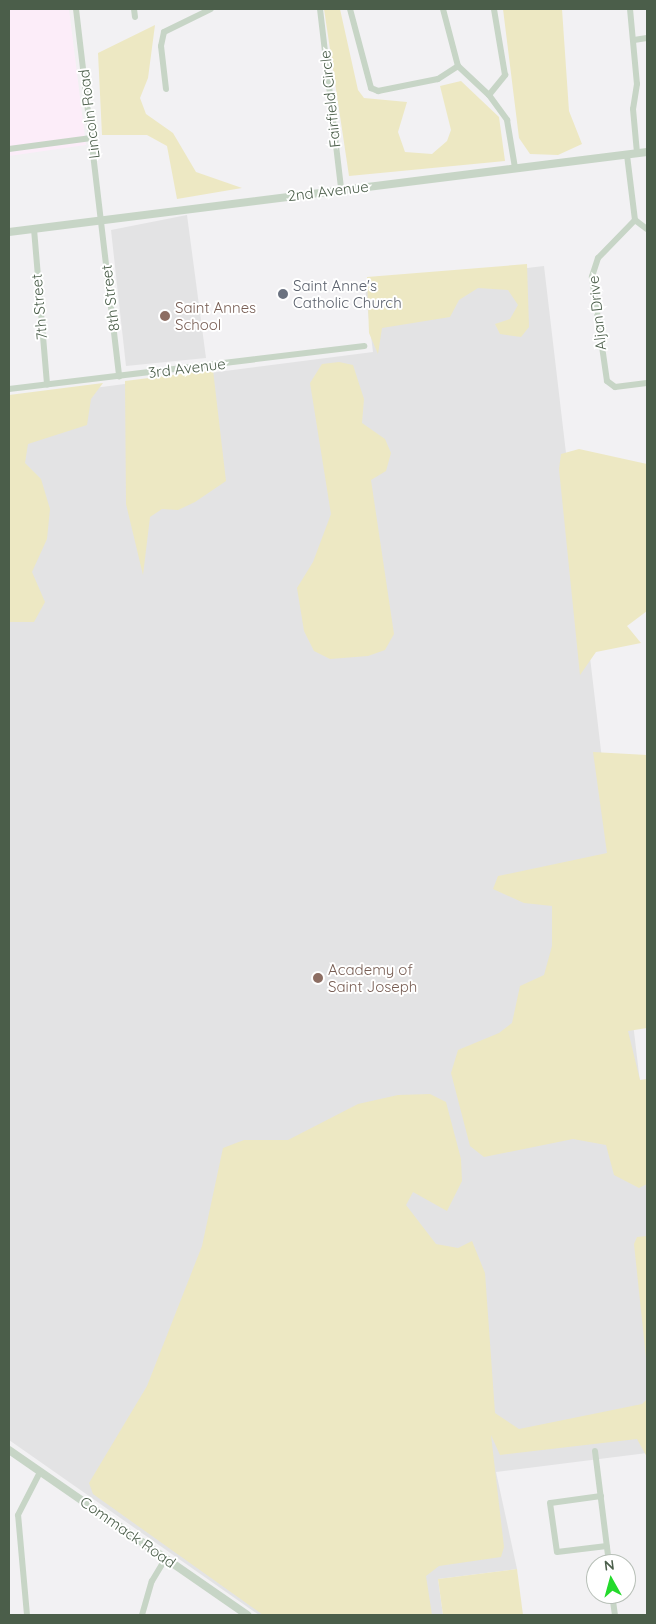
<!DOCTYPE html>
<html>
<head>
<meta charset="utf-8">
<style>
  body { margin:0 }
  #map { position:relative; width:656px; height:1624px; overflow:hidden; background:#f2f1f3; font-family:Quicksand,sans-serif }
  div>[style] { position:absolute }
  .commercial>* { inset:0; background:#fcedf9 }
  .education>* { inset:0; background:#e3e3e4 }
  .green>* { inset:0; background:#ede8c3 }
  .minor>* { height:6px; margin:-3px; padding:0 3px; transform-origin:3px; border-radius:3px; background:#c7d5c6 }
  .tertiary>* { height:8px; margin:-4px; padding:0 4px; transform-origin:4px; border-radius:4px; background:#c7d5c6 }
  .dots>* { width:14px; height:14px; translate:-50% -50%; box-sizing:border-box; border:2px solid #fff; border-radius:50% }
  span { translate:-50% -50%; white-space:nowrap; text-align:center; line-height:1.15; -webkit-text-stroke:4px #fff; paint-order:stroke }
  .street-label { font-size:15px; color:#4b5e4a }
  .worship-label { font-size:15px; color:#5b616d }
  .left { translate:0 -50%; text-align:left }
  .education-label { font-size:15px; color:#785e54 }
  .frame { position:absolute; inset:0; border:10px solid #4b5e4a; pointer-events:none }
  .north { position:absolute; left:586px; top:1554px; width:50px; height:50px; box-sizing:border-box; background:#fff; border:1px solid #b7bfb7; border-radius:50%; rotate:353deg; font-size:14px; font-weight:700; line-height:20px; text-align:center; color:#4b5e4a }
  .north::after { content:''; display:block; margin:auto; width:18px; height:22px; background:#24da2c; clip-path:polygon(50% 0,100% 100%,50% 72%,0 100%) }
</style>
</head>
<body>
<div id="map">
  <div class="commercial">
    <i style="clip-path:polygon(9px 9px,69px 9px,86px 145px,9px 156px)"></i>
  </div>
  <div class="education">
    <i style="clip-path:polygon(187px 215px,206px 358px,126px 366px,111px 230px)"></i>
    <i style="clip-path:polygon(544px 266px,647px 1142px,647px 1453px,496px 1472px,517px 1569px,438px 1579px,443px 1615px,259px 1615px,9px 1440px,9px 399px,373px 352px,365px 287px)"></i>
  </div>
  <div class="green">
    <i style="clip-path:polygon(324px 9px,340px 9px,358px 90px,364px 98px,407px 102px,398px 132px,405px 152px,432px 154px,447px 141px,451px 130px,440px 86px,461px 81px,499px 117px,505px 161px,349px 176px)"></i>
    <i style="clip-path:polygon(503px 9px,562px 9px,569px 111px,582px 144px,558px 155px,530px 154px,519px 138px)"></i>
    <i style="clip-path:polygon(155px 25px,148px 78px,140px 98px,146px 114px,173px 133px,196px 172px,242px 188px,177px 199px,167px 146px,147px 135px,102px 135px,98px 53px)"></i>
    <i style="clip-path:polygon(527px 264px,529px 327px,521px 337px,500px 334px,495px 324px,510px 319px,518px 305px,508px 290px,478px 288px,459px 300px,450px 317px,382px 328px,378px 354px,369px 333px,367px 277px)"></i>
    <i style="clip-path:polygon(339px 362px,353px 365px,364px 399px,362px 423px,385px 439px,391px 453px,386px 471px,371px 480px,394px 634px,385px 650px,368px 656px,330px 659px,314px 651px,304px 631px,297px 588px,313px 562px,331px 514px,310px 383px,322px 364px)"></i>
    <i style="clip-path:polygon(213px 370px,226px 481px,195px 502px,178px 510px,162px 509px,150px 517px,143px 575px,126px 504px,125px 381px)"></i>
    <i style="clip-path:polygon(103px 383px,91px 399px,87px 425px,28px 444px,25px 463px,41px 479px,50px 509px,47px 539px,32px 572px,45px 602px,34px 622px,10px 622px,9px 395px)"></i>
    <i style="clip-path:polygon(579px 449px,647px 464px,647px 611px,627px 626px,641px 643px,596px 652px,580px 675px,559px 469px,561px 454px)"></i>
    <i style="clip-path:polygon(593px 752px,647px 755px,647px 1028px,628px 1031px,640px 1080px,647px 1079px,647px 1184px,639px 1188px,614px 1175px,606px 1145px,573px 1139px,484px 1157px,470px 1146px,451px 1073px,458px 1050px,499px 1033px,512px 1023px,520px 986px,544px 975px,552px 946px,552px 906px,524px 903px,493px 889px,498px 876px,607px 853px)"></i>
    <i style="clip-path:polygon(430px 1094px,446px 1102px,461px 1159px,462px 1181px,447px 1211px,413px 1192px,406px 1205px,436px 1244px,458px 1248px,472px 1241px,485px 1273px,495px 1413px,519px 1429px,642px 1404px,647px 1399px,647px 1457px,637px 1439px,500px 1455px,491px 1435px,504px 1547px,501px 1557px,439px 1566px,426px 1576px,432px 1615px,263px 1615px,93px 1494px,89px 1483px,147px 1386px,202px 1246px,223px 1148px,244px 1140px,288px 1140px,358px 1104px,398px 1095px)"></i>
    <i style="clip-path:polygon(647px 1236px,647px 1367px,634px 1244px,637px 1237px)"></i>
    <i style="clip-path:polygon(517px 1569px,523px 1615px,443px 1615px,438px 1579px)"></i>
  </div>
  <div class="minor">
    <i style="left:76px;top:9px;width:370px;rotate:83.3deg"></i>
    <i style="left:134px;top:9px;width:8px;rotate:83deg"></i>
    <i style="left:320px;top:9px;width:181px;rotate:83.3deg"></i>
    <i style="left:350px;top:9px;width:82px;rotate:75.1deg"></i>
    <i style="left:371px;top:88px;width:8px;rotate:23deg"></i>
    <i style="left:378px;top:91px;width:61px;rotate:-11.3deg"></i>
    <i style="left:438px;top:79px;width:24px;rotate:-33deg"></i>
    <i style="left:443px;top:9px;width:59px;rotate:75.3deg"></i>
    <i style="left:458px;top:66px;width:42px;rotate:43.1deg"></i>
    <i style="left:489px;top:95px;width:31px;rotate:54deg"></i>
    <i style="left:507px;top:120px;width:49px;rotate:80.5deg"></i>
    <i style="left:630px;top:9px;width:75px;rotate:84.7deg"></i>
    <i style="left:637px;top:84px;width:25px;rotate:99deg"></i>
    <i style="left:633px;top:109px;width:44px;rotate:84.8deg"></i>
    <i style="left:634px;top:40px;width:13px;rotate:-9deg"></i>
    <i style="left:166px;top:89px;width:43px;rotate:-96.6deg"></i>
    <i style="left:161px;top:46px;width:14px;rotate:-78deg"></i>
    <i style="left:164px;top:32px;width:52px;rotate:-26.1deg"></i>
    <i style="left:489px;top:95px;width:26px;rotate:-51deg"></i>
    <i style="left:505px;top:75px;width:67px;rotate:-99.5deg"></i>
    <i style="left:9px;top:149px;width:83px;rotate:-7.6deg"></i>
    <i style="left:627px;top:155px;width:65px;rotate:83deg"></i>
    <i style="left:635px;top:220px;width:15px;rotate:37deg"></i>
    <i style="left:635px;top:220px;width:53px;rotate:134.2deg"></i>
    <i style="left:598px;top:258px;width:20px;rotate:108deg"></i>
    <i style="left:592px;top:277px;width:105px;rotate:81.8deg"></i>
    <i style="left:607px;top:381px;width:10px;rotate:37deg"></i>
    <i style="left:615px;top:387px;width:32px;rotate:-7deg"></i>
    <i style="left:34px;top:229px;width:156px;rotate:85.2deg"></i>
    <i style="left:9px;top:389px;width:358px;rotate:-6.9deg"></i>
    <i style="left:595px;top:1451px;width:114px;rotate:82.9deg"></i>
    <i style="left:601px;top:1496px;width:51px;rotate:172.2deg"></i>
    <i style="left:550px;top:1503px;width:49px;rotate:81.9deg"></i>
    <i style="left:557px;top:1552px;width:50px;rotate:-6.8deg"></i>
    <i style="left:612px;top:1594px;width:21px;rotate:82deg"></i>
    <i style="left:27px;top:1615px;width:100px;rotate:-95.1deg"></i>
    <i style="left:18px;top:1515px;width:48px;rotate:-62.9deg"></i>
    <i style="left:142px;top:1615px;width:35px;rotate:-74deg"></i>
    <i style="left:152px;top:1581px;width:27px;rotate:-59deg"></i>
  </div>
  <div class="tertiary">
    <i style="left:9px;top:232px;width:643px;rotate:-7.15deg"></i>
    <i style="left:9px;top:1450px;width:290px;rotate:34.7deg"></i>
  </div>
  <div class="dots">
    <i style="left:283px;top:294px;background:#6b7280"></i>
    <i style="left:165px;top:316px;background:#8d6e63"></i>
    <i style="left:318px;top:978px;background:#8d6e63"></i>
  </div>
  <div class="street-label">
    <span style="left:330px;top:99px;rotate:-96deg">Fairfield Circle</span>
    <span style="left:89px;top:114px;rotate:-97deg">Lincoln Road</span>
    <span style="left:328px;top:191px;rotate:-7deg">2nd Avenue</span>
    <span style="left:110px;top:298px;rotate:-97deg">8th Street</span>
    <span style="left:39px;top:307px;rotate:-95deg">7th Street</span>
    <span style="left:597px;top:313px;rotate:-96deg">Aljan Drive</span>
    <span style="left:187px;top:368px;rotate:-7deg">3rd Avenue</span>
    <span style="left:128px;top:1532px;rotate:35deg">Commack Road</span>
  </div>
  <div class="worship-label">
    <span class="left" style="left:293px;top:294px">Saint Anne's<br>Catholic Church</span>
  </div>
  <div class="education-label">
    <span class="left" style="left:175px;top:316px">Saint Annes<br>School</span>
    <span class="left" style="left:328px;top:978px">Academy of<br>Saint Joseph</span>
  </div>
  <div class="frame"></div>
  <div class="north">N</div>
</div>
</body>
</html>
